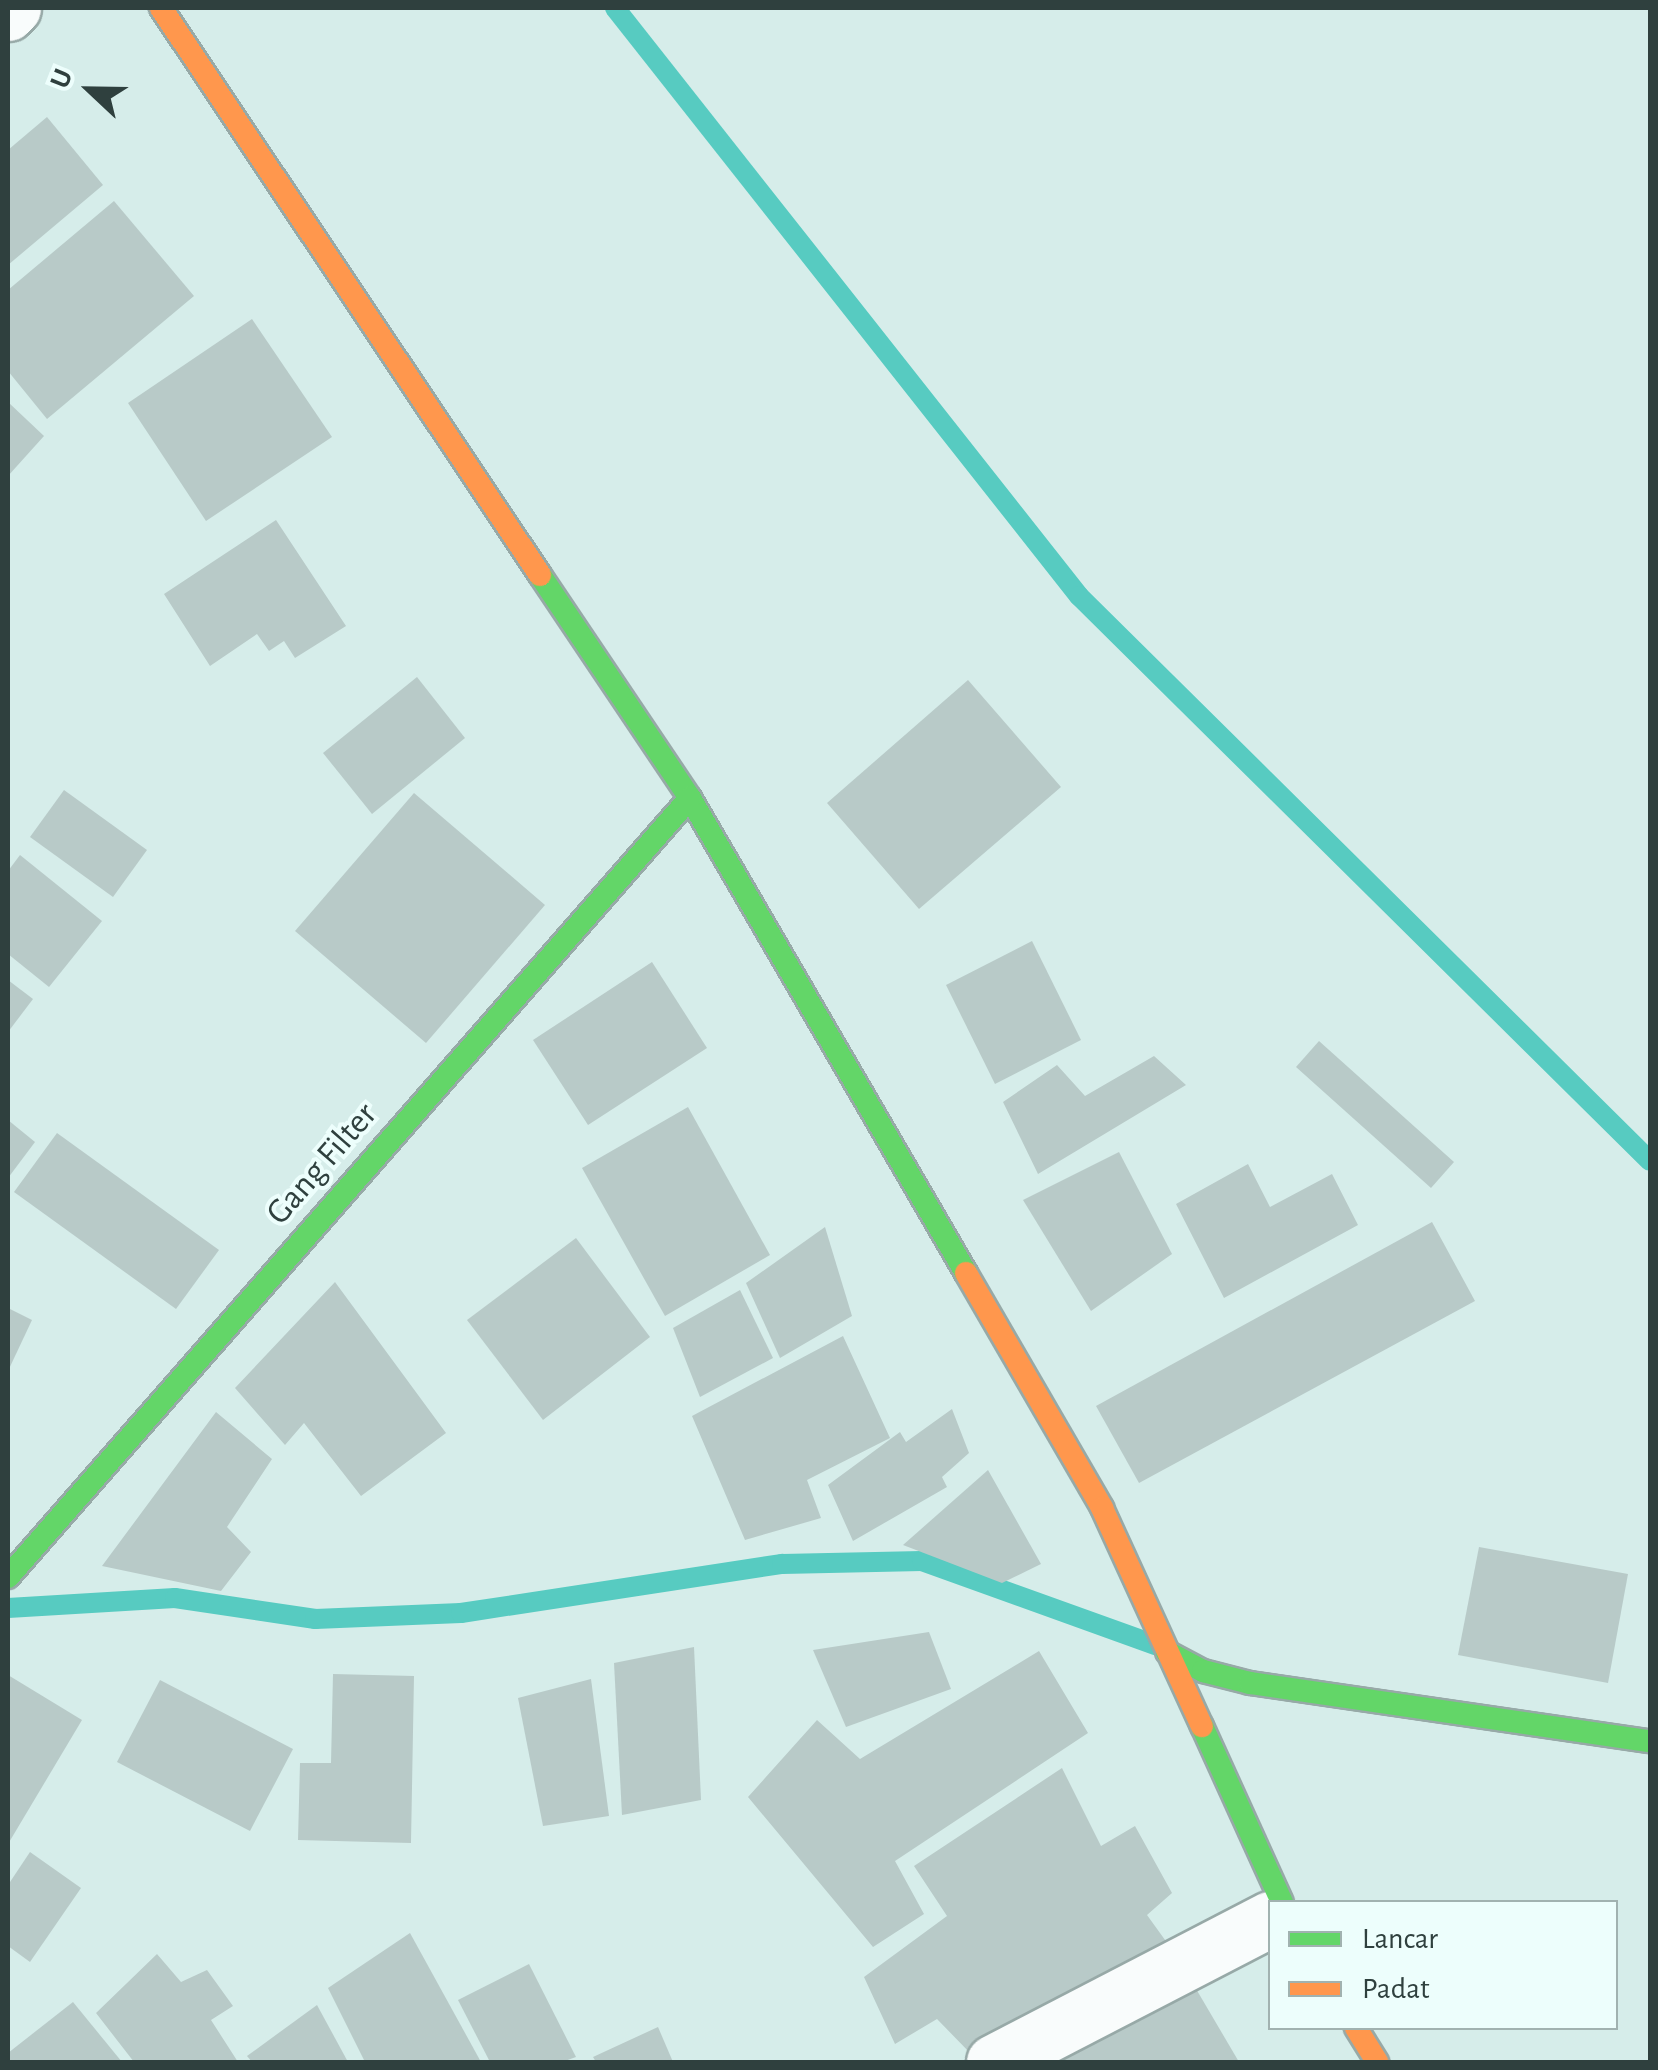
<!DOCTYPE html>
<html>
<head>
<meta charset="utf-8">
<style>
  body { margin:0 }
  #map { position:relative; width:1658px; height:2070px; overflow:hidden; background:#d6edea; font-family:"Alegreya Sans",sans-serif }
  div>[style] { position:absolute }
  .stream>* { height:20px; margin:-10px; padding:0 10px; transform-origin:10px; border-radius:10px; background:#57cbc1 }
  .building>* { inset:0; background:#b8cac8 }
  .roads { filter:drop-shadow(2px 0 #97a9a7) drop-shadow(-2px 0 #97a9a7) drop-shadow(0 2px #97a9a7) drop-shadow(0 -2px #97a9a7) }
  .street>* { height:55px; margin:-27.5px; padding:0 27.5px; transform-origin:27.5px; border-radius:27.5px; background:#f9fcfc }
  .fast>* { height:22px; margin:-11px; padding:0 11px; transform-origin:11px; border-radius:11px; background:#63d668 }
  .slow>* { height:22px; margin:-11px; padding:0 11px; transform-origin:11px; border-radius:11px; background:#ff974d }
  span { translate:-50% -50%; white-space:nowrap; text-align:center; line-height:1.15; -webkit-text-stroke:8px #edfefc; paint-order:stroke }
  .street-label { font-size:35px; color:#2f403e }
  .frame { position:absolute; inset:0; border:10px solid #2f403e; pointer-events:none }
  .legend { position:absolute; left:1268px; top:1900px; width:350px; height:130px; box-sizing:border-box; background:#edfefc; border:2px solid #a1b2b0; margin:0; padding:12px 18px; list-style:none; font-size:30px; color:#2f403e }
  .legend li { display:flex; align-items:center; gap:20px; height:50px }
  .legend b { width:50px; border:2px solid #a1b2b0 }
  .north { position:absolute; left:40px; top:40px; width:100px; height:100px; -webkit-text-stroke:8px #edfefc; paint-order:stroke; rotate:292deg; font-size:28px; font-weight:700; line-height:40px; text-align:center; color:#2f403e }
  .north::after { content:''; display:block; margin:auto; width:35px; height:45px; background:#2f403e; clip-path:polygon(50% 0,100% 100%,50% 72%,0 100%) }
</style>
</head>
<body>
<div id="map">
  <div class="stream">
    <i style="left:615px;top:8px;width:749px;rotate:51.72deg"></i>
    <i style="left:1079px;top:596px;width:803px;rotate:44.7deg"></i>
    <i style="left:8px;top:1608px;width:167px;rotate:-3.4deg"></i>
    <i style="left:175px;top:1598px;width:142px;rotate:8.5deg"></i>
    <i style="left:315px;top:1619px;width:146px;rotate:-2.4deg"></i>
    <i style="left:461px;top:1613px;width:325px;rotate:-8.7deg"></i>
    <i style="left:782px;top:1564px;width:140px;rotate:-1.2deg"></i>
    <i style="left:922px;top:1561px;width:248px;rotate:19.8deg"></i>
  </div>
  <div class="building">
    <i style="clip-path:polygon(47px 117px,103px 185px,8px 265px,8px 150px)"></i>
    <i style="clip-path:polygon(114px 201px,194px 296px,47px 419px,8px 371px,8px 290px)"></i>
    <i style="clip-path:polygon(252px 319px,332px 437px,206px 521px,128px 403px)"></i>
    <i style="clip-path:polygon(8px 402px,44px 436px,8px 476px)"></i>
    <i style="clip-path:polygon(276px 520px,346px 626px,295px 658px,284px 641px,269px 651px,257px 634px,210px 666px,164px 594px)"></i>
    <i style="clip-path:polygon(417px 677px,465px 738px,372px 814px,323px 753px)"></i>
    <i style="clip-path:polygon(968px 680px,1061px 787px,919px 909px,827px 803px)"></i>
    <i style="clip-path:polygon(64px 790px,147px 850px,113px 897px,30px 837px)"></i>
    <i style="clip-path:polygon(414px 793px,545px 905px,426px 1043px,295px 931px)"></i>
    <i style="clip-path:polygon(20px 855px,102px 921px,49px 987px,8px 954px,8px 871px)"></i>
    <i style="clip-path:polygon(1032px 941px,1081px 1040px,995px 1084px,946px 985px)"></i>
    <i style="clip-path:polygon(652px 962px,707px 1048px,588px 1125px,533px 1040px)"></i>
    <i style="clip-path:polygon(8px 980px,33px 999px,8px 1032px)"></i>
    <i style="clip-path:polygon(1319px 1041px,1454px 1162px,1431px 1188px,1296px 1067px)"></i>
    <i style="clip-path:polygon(1154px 1056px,1186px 1085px,1038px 1174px,1003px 1102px,1057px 1065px,1085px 1096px)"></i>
    <i style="clip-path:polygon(688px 1107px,770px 1255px,665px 1316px,582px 1168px)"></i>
    <i style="clip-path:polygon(8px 1120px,35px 1142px,8px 1178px)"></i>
    <i style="clip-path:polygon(57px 1133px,219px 1250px,176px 1309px,14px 1192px)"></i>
    <i style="clip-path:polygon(1119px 1152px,1172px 1254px,1091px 1311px,1023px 1200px)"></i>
    <i style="clip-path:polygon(1248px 1164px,1270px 1207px,1332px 1174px,1358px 1225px,1224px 1298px,1176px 1204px)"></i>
    <i style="clip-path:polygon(1432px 1222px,1475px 1301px,1139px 1483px,1096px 1406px)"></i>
    <i style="clip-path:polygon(825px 1227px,852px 1316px,780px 1358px,746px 1283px)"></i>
    <i style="clip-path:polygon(576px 1238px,650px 1337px,543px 1420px,467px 1320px)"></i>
    <i style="clip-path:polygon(335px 1282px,446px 1433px,361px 1496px,304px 1423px,285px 1445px,235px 1388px)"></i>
    <i style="clip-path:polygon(740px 1290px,773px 1358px,700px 1397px,673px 1328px)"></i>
    <i style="clip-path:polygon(8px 1308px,32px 1320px,8px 1371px)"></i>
    <i style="clip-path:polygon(843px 1336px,890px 1438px,807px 1480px,821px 1518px,745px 1540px,692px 1416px)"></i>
    <i style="clip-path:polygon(952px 1409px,969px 1453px,942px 1477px,947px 1487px,853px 1541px,828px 1485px,900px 1432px,906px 1442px)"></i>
    <i style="clip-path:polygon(216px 1412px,272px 1459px,227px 1527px,251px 1552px,221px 1591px,102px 1566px)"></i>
    <i style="clip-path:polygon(988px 1470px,1041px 1564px,1002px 1583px,903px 1545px)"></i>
    <i style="clip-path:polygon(1479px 1547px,1628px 1574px,1608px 1683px,1458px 1655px)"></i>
    <i style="clip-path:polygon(929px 1632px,951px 1689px,846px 1727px,813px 1650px)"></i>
    <i style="clip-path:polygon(694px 1647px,701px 1800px,622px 1815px,614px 1663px)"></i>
    <i style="clip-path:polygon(1039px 1651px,1088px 1733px,895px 1861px,924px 1914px,873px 1947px,748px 1797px,817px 1720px,860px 1759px)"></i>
    <i style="clip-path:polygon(333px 1674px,414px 1676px,411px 1843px,298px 1840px,300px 1763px,331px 1763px)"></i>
    <i style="clip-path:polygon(8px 1675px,82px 1720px,8px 1844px)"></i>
    <i style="clip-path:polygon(591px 1679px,609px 1816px,543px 1826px,518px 1698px)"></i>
    <i style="clip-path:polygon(160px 1680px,293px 1749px,250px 1831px,117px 1762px)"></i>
    <i style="clip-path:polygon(1062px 1768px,1101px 1846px,1135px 1826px,1172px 1893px,1147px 1915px,1173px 1951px,973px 2056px,937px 2019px,895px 2044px,864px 1977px,947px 1916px,914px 1866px)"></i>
    <i style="clip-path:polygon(30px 1852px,81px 1888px,30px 1962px,8px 1946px,8px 1885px)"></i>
    <i style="clip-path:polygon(410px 1933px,481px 2062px,365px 2062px,328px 1988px)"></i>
    <i style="clip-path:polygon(157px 1954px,181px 1982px,207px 1970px,233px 2006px,211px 2020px,238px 2062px,134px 2062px,96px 2013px)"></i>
    <i style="clip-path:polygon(529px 1964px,576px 2057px,562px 2062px,490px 2062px,458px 2000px)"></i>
    <i style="clip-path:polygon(1192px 1982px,1239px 2062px,1059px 2062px)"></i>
    <i style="clip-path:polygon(73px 2002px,122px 2062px,8px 2062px,8px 2053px)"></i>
    <i style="clip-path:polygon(317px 2005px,348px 2062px,252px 2062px,247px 2056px)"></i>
    <i style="clip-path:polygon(658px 2027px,673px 2062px,596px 2062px,593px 2057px)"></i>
  </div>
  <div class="roads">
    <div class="street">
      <i style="left:8px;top:13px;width:7px;rotate:-45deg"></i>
      <i style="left:994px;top:2062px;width:311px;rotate:-27.4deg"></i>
    </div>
    <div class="fast">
      <i style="left:540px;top:575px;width:269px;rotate:56.1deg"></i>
      <i style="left:690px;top:798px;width:549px;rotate:59.84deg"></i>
      <i style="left:8px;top:1577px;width:1035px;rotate:-48.8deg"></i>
      <i style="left:1167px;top:1652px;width:41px;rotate:27.8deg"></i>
      <i style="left:1203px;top:1671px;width:49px;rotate:14.3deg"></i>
      <i style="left:1250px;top:1683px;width:404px;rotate:8.3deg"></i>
      <i style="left:1202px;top:1726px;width:193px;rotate:65.6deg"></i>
    </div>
    <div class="slow">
      <i style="left:161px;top:8px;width:682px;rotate:56.24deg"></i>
      <i style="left:966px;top:1273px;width:272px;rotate:59.9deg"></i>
      <i style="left:1102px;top:1508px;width:240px;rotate:65.4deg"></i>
      <i style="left:1356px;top:2028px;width:40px;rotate:58deg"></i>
    </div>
  </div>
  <div class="street-label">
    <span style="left:322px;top:1164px;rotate:-49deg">Gang Filter</span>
  </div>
  <div class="frame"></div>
  <ul class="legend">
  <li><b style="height:12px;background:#63d668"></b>Lancar</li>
  <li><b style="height:12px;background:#ff974d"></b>Padat</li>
  </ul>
  <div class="north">U</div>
</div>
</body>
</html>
